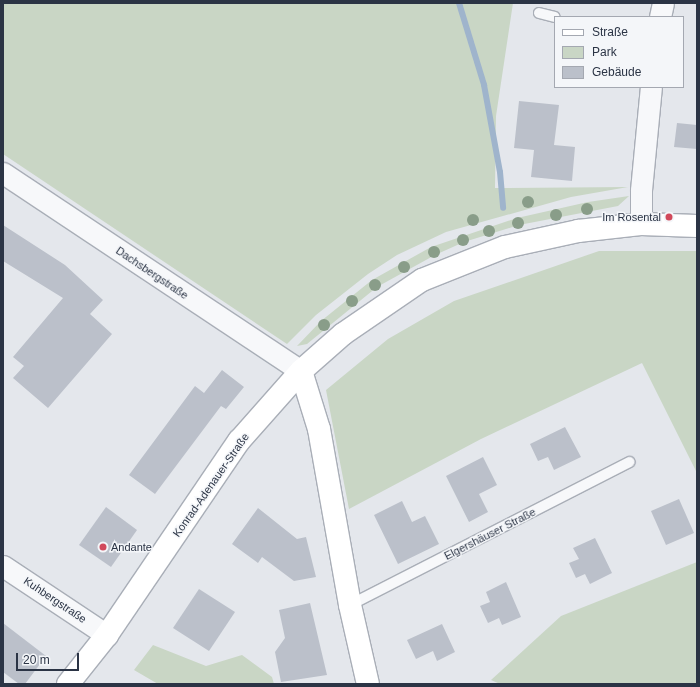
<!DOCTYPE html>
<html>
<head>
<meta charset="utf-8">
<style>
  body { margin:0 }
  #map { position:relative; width:700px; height:687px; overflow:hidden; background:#e4e7ec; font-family:Arial,sans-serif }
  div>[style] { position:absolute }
  .green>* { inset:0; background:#c9d6c5 }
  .stream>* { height:6px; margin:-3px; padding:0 3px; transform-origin:3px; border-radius:3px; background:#9fb4cc }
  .building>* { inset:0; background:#bbc0ca }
  .roads { filter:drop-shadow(1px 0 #a9aeb7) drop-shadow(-1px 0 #a9aeb7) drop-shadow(0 1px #a9aeb7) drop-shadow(0 -1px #a9aeb7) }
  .lane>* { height:10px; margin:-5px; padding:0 5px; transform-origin:5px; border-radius:5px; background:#f7f8fa }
  .street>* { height:21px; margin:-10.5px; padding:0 10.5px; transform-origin:10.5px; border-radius:10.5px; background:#f7f8fa }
  .secondary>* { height:22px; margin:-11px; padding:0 11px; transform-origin:11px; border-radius:11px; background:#fff }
  .trees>* { width:12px; height:12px; margin:-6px; border-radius:50%; background:#899d89 }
  .dots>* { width:11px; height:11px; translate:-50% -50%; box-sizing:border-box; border:2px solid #f4f6f9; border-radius:50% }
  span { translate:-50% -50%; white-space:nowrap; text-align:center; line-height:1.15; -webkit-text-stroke:3px #f4f6f9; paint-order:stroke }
  .poi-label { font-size:11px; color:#2b3445 }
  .right { translate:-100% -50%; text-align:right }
  .left { translate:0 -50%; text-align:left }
  .street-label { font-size:11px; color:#2b3445 }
  .frame { position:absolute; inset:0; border:4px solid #2b3445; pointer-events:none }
  .legend { position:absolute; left:554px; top:16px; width:130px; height:72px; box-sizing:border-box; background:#f4f6f9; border:1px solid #a4a8b1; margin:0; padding:5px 7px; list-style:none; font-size:12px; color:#2b3445 }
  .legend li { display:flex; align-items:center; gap:8px; height:20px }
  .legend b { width:20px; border:1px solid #a4a8b1 }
  .scale { position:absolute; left:16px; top:653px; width:63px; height:18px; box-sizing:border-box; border:2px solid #2b3445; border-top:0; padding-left:5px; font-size:12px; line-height:14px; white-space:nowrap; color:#2b3445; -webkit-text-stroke:3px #f4f6f9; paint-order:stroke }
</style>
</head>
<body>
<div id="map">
  <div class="green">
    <i style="clip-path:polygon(3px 3px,513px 3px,496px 116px,495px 188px,628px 187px,571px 197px,446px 232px,397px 255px,368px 274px,316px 315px,287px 344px,3px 154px)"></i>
    <i style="clip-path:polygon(629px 196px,618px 206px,519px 225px,464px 242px,435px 255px,377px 287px,307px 344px,297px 346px,321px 321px,372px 280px,431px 247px,517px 218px,588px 202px)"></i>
    <i style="clip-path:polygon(599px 251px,697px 251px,697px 473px,642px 363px,481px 439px,349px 509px,326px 390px,388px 339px,454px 301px)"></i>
    <i style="clip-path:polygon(697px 562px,697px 684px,500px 684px,491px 680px,561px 616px)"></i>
    <i style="clip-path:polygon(153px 645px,206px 666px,242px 655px,272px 677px,274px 684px,158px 684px,134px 670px)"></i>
  </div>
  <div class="stream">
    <i style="left:459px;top:3px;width:86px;rotate:73deg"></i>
    <i style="left:484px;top:85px;width:88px;rotate:79.6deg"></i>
    <i style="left:500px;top:172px;width:36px;rotate:85deg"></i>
  </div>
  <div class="building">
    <i style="clip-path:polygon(519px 101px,559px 105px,554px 145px,575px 147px,572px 181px,531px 177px,534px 150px,514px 148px)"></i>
    <i style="clip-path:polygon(677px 123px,697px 125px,697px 149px,674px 147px)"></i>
    <i style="clip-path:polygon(3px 225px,65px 265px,103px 300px,90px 314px,112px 334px,48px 408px,13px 378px,24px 366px,13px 357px,63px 298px,3px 261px)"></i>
    <i style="clip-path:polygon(222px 370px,244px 387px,226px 409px,221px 406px,155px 494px,129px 475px,195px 386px,204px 393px)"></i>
    <i style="clip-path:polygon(565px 427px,581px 457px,554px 470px,548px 457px,538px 461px,530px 444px)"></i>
    <i style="clip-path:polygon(483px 457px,497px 485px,479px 494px,488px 512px,469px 522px,446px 476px)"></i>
    <i style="clip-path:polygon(679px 499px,694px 533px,666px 545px,651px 511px)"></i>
    <i style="clip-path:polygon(402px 501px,412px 522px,425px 516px,439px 544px,398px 564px,374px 515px)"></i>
    <i style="clip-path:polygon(106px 507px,137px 530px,111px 567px,79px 545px)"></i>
    <i style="clip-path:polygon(258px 508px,297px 539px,306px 537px,316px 577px,294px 581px,262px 557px,258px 563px,232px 544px)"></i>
    <i style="clip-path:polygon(595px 538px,612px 573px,590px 584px,585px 574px,576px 578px,569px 563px,579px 559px,573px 548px)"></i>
    <i style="clip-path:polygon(506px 582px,521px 617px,502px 625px,499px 618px,488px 623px,480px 606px,490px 602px,486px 592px)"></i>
    <i style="clip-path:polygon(199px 589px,235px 612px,209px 651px,173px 628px)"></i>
    <i style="clip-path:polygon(310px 603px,327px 675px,281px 682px,275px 652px,285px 638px,279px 610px)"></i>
    <i style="clip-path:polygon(3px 623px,46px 656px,25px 684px,19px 684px,3px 672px)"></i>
    <i style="clip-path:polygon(442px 624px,455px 652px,437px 661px,433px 651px,416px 659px,407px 640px)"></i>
  </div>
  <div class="roads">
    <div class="lane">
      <i style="left:539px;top:13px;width:16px;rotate:14deg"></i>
      <i style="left:350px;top:605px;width:314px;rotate:-27.1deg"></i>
    </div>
    <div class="street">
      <i style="left:660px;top:17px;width:14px;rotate:-78deg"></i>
      <i style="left:3px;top:173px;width:358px;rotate:33.6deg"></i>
      <i style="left:641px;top:224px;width:34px;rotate:-90deg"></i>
      <i style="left:641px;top:190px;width:103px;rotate:-84.5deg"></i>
      <i style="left:3px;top:566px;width:125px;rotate:33.6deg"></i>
    </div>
    <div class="secondary">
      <i style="left:301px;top:371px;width:61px;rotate:72.8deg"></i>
      <i style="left:319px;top:429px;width:179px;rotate:80deg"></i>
      <i style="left:350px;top:605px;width:81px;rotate:77.2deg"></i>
      <i style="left:68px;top:684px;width:63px;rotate:-51.5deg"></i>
      <i style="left:107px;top:635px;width:235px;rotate:-55.8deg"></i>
      <i style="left:239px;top:441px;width:94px;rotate:-48.5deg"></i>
      <i style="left:301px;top:371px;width:56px;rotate:-41.4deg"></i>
      <i style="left:343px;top:334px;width:96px;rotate:-34.4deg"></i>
      <i style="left:422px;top:280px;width:89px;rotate:-21.7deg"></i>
      <i style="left:505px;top:247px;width:75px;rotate:-12.4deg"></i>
      <i style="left:578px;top:231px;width:63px;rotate:-6.3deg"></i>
      <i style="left:641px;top:224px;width:56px;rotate:2deg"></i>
    </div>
  </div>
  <div class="trees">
    <i style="left:528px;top:202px"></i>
    <i style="left:587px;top:209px"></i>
    <i style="left:556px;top:215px"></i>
    <i style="left:473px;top:220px"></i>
    <i style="left:518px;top:223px"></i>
    <i style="left:489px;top:231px"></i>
    <i style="left:463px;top:240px"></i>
    <i style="left:434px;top:252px"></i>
    <i style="left:404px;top:267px"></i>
    <i style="left:375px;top:285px"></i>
    <i style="left:352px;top:301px"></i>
    <i style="left:324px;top:325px"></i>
  </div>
  <div class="dots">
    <i style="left:669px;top:217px;background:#d1495b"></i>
    <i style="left:103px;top:547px;background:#d1495b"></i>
  </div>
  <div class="poi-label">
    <span class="right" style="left:661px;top:217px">Im Rosental</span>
    <span class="left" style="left:111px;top:547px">Andante</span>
  </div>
  <div class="street-label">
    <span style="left:152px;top:273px;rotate:34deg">Dachsbergstraße</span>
    <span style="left:211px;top:485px;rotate:-55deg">Konrad-Adenauer-Straße</span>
    <span style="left:490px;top:534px;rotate:-27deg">Elgershäuser Straße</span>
    <span style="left:55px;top:600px;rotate:34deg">Kuhbergstraße</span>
  </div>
  <div class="frame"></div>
  <ul class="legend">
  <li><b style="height:5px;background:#fff"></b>Straße</li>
  <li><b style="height:11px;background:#c9d6c5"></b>Park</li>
  <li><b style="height:11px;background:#bbc0ca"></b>Gebäude</li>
  </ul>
  <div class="scale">20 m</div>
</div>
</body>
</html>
